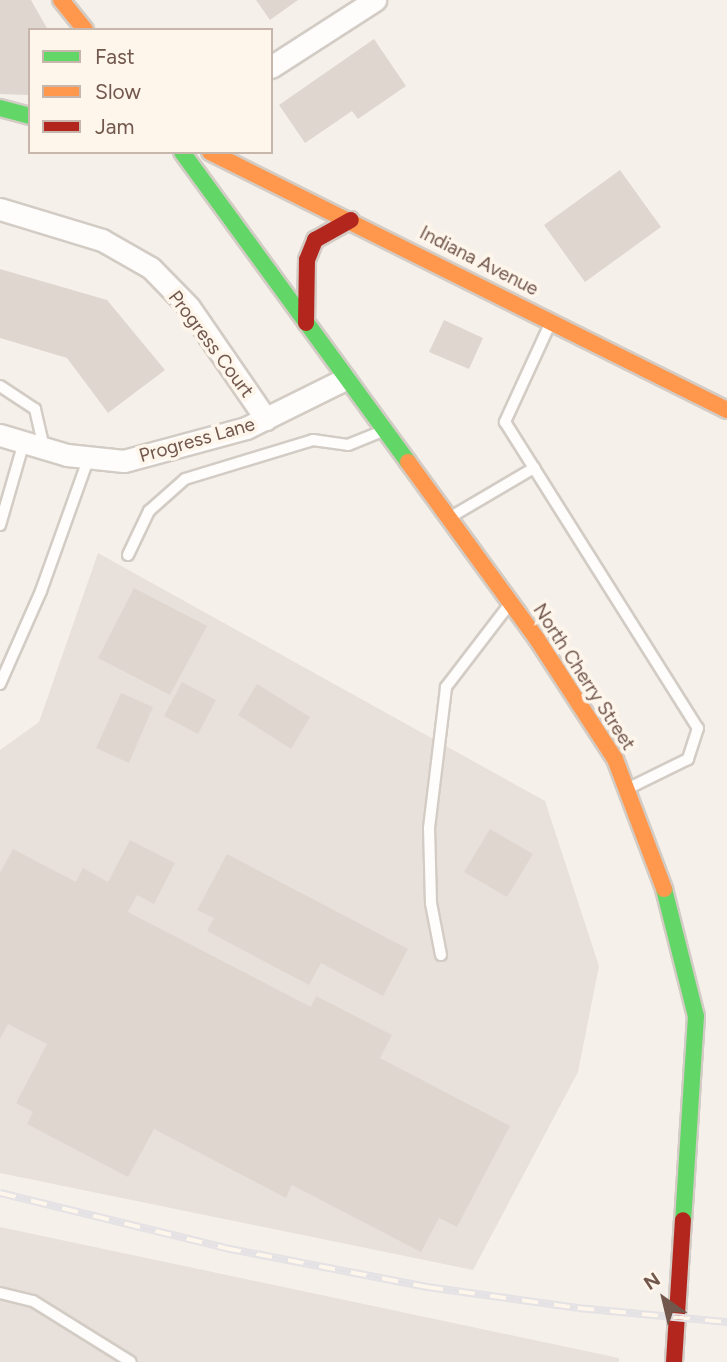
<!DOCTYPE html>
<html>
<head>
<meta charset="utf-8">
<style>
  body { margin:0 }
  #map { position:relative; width:727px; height:1362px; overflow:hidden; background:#f6f0ea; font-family:Figtree,sans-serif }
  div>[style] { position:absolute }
  .industrial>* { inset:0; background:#e8e0db }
  .building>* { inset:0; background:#dfd6d0 }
  .roads { filter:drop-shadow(2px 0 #d3ccc5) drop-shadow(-2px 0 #d3ccc5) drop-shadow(0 2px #d3ccc5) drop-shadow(0 -2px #d3ccc5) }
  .lane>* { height:10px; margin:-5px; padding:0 5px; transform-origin:5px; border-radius:5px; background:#fefdfc }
  .street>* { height:21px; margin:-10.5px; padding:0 10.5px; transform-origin:10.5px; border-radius:10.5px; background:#fefdfc }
  .fast>* { height:16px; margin:-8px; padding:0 8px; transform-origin:8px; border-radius:8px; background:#63d668 }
  .slow>* { height:16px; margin:-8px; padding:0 8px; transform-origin:8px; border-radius:8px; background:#ff974d }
  .jam>* { height:16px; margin:-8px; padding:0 8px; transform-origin:8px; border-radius:8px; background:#b3261e }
  .rail>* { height:8px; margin-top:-4px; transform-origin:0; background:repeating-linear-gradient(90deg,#fef5eb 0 16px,#e4e2e4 0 32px); box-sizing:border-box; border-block:2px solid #e4e2e4 }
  span { translate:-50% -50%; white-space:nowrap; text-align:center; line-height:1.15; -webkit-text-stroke:7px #fef5eb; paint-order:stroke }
  .street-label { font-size:19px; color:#72574c }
  .legend { position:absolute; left:28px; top:28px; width:245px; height:126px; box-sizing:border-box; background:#fef5eb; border:2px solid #c6b6ab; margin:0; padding:9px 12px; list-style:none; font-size:21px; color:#72574c }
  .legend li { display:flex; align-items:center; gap:14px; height:35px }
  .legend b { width:35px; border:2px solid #c6b6ab }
  .north { position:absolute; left:629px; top:1264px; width:70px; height:70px; -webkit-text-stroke:5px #fef5eb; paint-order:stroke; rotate:326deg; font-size:19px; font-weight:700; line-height:28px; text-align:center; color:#72574c }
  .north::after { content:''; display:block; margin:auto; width:24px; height:32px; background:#72574c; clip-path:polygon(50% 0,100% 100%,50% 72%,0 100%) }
</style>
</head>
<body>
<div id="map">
  <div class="industrial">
    <i style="clip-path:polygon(98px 553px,545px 801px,599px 966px,578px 1072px,473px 1270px,0 1173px,0 750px,39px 722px)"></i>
    <i style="clip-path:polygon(0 1227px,619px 1358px,619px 1362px,0 1362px)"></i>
  </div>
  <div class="building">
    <i style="clip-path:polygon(0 0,31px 0,48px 30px,30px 30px,30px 95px,0 94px)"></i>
    <i style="clip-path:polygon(256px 0,298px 0,270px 20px)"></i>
    <i style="clip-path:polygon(374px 39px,406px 86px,358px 119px,352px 111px,305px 143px,279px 105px)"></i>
    <i style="clip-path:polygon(620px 170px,661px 227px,585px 282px,544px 225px)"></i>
    <i style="clip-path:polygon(0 269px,107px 300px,165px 370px,108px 413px,67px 358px,0 338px)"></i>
    <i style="clip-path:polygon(444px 320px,483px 338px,469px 369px,429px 352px)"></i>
    <i style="clip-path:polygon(134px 588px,207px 626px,170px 695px,98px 658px)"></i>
    <i style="clip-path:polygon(182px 682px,216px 700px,198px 734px,164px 716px)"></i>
    <i style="clip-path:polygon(257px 684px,310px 717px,291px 749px,238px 715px)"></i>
    <i style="clip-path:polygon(121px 693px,153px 707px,129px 763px,96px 748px)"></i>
    <i style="clip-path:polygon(490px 829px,533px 854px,507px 897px,464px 872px)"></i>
    <i style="clip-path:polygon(130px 840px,175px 863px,154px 904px,137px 895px,128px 912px,311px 1007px,316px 996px,392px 1035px,380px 1058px,510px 1126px,457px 1227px,439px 1218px,421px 1252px,292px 1185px,286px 1198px,154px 1129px,128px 1177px,27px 1124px,33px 1112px,16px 1103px,47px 1044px,8px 1024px,0 1039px,0 873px,13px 849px,76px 882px,83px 868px,108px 882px)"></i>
    <i style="clip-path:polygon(227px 854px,408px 949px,383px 996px,321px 963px,309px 985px,207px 931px,214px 918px,197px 910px)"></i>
  </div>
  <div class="roads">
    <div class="lane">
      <i style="left:550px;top:324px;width:108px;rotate:114.7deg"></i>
      <i style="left:505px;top:422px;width:362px;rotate:57.8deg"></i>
      <i style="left:698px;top:728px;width:33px;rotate:108deg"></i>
      <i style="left:688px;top:759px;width:68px;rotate:153.8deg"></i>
      <i style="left:0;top:386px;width:42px;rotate:33.3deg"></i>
      <i style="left:35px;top:409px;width:40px;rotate:77deg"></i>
      <i style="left:449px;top:518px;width:99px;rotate:-30.5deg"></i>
      <i style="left:0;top:525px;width:86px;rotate:-73.9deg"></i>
      <i style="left:128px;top:555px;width:49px;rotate:-64.5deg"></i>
      <i style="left:149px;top:511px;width:48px;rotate:-41.6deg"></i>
      <i style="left:185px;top:479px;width:134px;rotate:-16.9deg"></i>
      <i style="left:313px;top:440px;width:35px;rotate:8deg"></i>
      <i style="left:348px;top:445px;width:37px;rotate:-22deg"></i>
      <i style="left:0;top:684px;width:102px;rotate:-66.2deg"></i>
      <i style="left:41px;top:591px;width:142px;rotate:-70.3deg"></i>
      <i style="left:441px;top:955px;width:53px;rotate:-100.9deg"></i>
      <i style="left:431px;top:903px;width:75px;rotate:-91.5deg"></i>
      <i style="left:429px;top:828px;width:142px;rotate:-83.1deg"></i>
      <i style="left:446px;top:687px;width:103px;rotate:-52.5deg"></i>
      <i style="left:0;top:1293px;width:34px;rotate:14deg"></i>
      <i style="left:33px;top:1301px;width:115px;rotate:31.9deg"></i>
    </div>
    <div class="street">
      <i style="left:271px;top:67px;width:124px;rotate:-32.8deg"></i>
      <i style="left:0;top:209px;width:107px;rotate:16.9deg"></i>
      <i style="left:102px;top:240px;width:56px;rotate:29.7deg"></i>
      <i style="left:151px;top:268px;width:54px;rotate:45.7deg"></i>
      <i style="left:189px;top:307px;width:136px;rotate:55.5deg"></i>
      <i style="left:0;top:435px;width:70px;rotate:16.6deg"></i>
      <i style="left:67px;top:455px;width:57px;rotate:6deg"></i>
      <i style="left:124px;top:461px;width:126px;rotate:-15.1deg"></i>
      <i style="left:246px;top:428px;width:110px;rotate:-26.3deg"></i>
    </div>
    <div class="fast">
      <i style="left:0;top:108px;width:31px;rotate:15deg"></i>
      <i style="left:182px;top:152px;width:384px;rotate:53.9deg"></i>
      <i style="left:664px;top:889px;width:131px;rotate:75.9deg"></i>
      <i style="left:696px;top:1016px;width:204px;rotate:93.6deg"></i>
    </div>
    <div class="slow">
      <i style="left:61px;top:0;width:38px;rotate:51deg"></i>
      <i style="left:210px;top:152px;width:578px;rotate:26.52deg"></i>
      <i style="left:408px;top:462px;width:219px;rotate:53.9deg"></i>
      <i style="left:537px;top:639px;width:143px;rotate:57deg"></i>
      <i style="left:615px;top:759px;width:139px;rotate:69.3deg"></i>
    </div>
    <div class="jam">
      <i style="left:306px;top:323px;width:63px;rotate:-89.1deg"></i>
      <i style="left:307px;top:260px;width:22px;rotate:-68deg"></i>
      <i style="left:315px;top:240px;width:41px;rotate:-29.1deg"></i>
      <i style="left:674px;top:1362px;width:142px;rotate:-86.4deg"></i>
    </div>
  </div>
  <div class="rail">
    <i style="left:0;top:1193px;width:232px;rotate:13.7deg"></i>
    <i style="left:225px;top:1248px;width:206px;rotate:10.9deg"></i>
    <i style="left:427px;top:1287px;width:152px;rotate:7.9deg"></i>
    <i style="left:578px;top:1308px;width:150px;rotate:5.4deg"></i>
  </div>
  <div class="street-label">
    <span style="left:479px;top:261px;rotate:27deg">Indiana Avenue</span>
    <span style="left:211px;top:344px;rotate:53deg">Progress Court</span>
    <span style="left:197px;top:440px;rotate:-16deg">Progress Lane</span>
    <span style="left:584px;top:677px;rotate:57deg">North Cherry Street</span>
  </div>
  <ul class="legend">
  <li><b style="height:9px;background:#63d668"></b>Fast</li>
  <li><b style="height:9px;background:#ff974d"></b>Slow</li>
  <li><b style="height:9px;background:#b3261e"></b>Jam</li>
  </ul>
  <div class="north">N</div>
</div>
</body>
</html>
